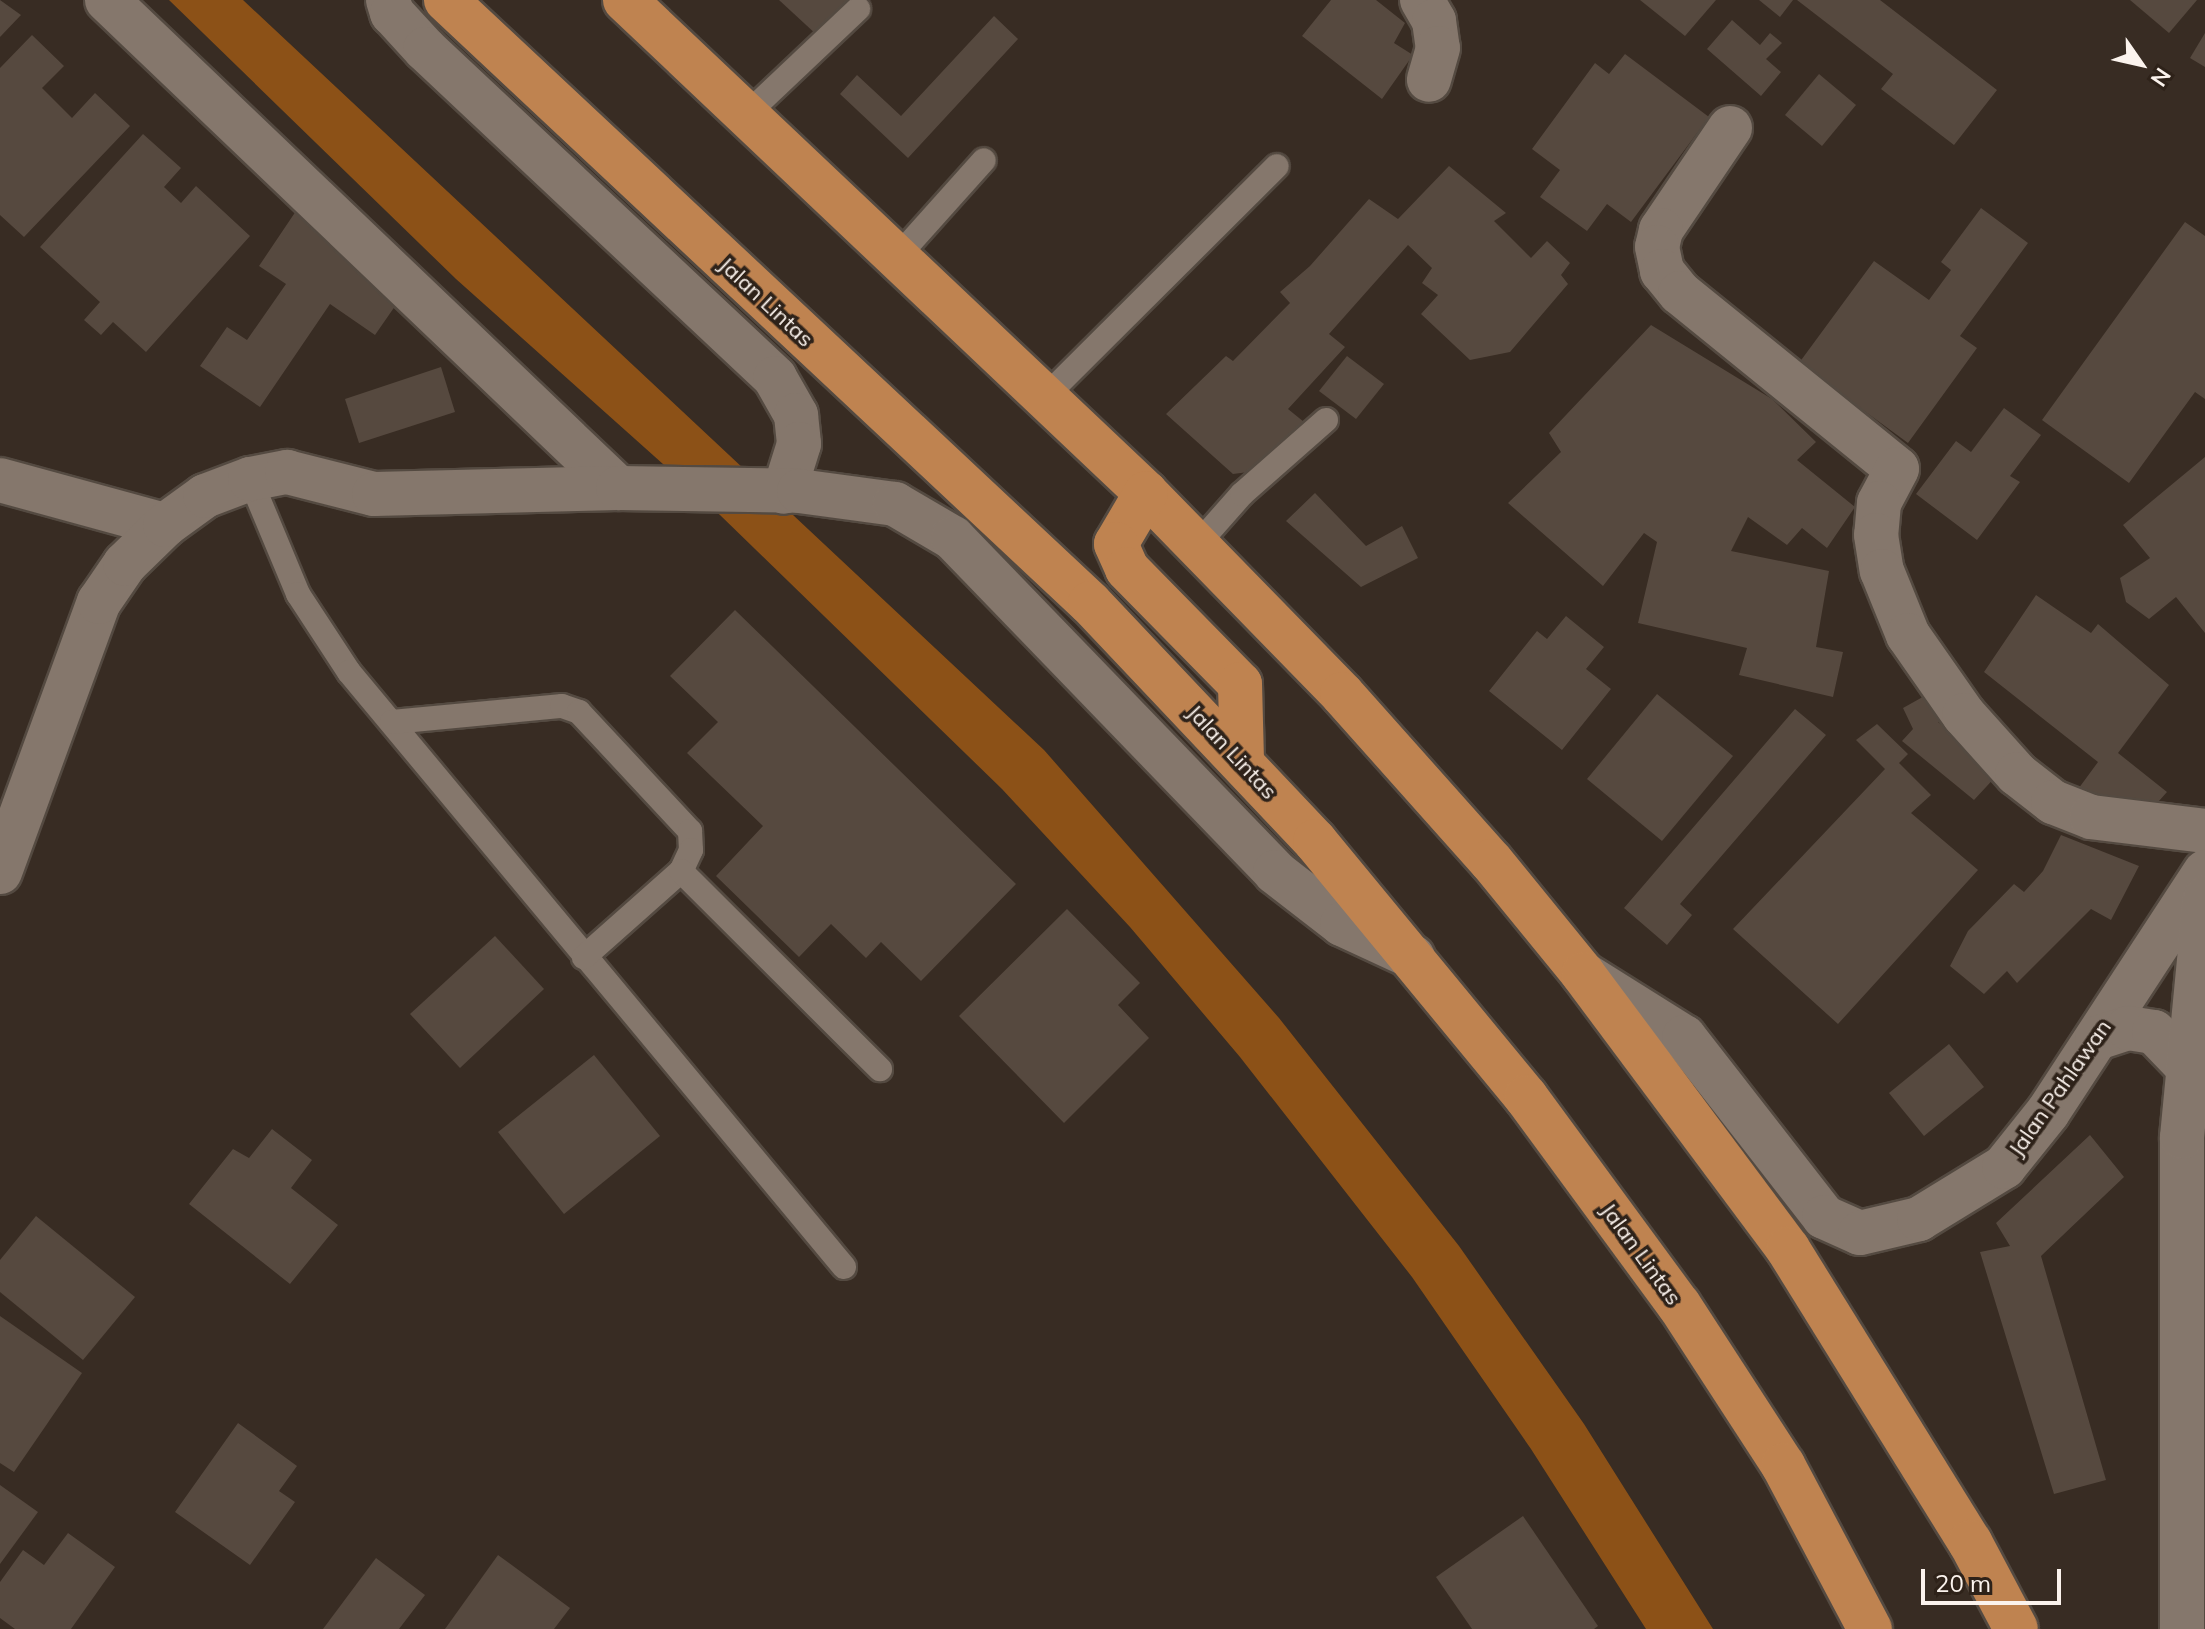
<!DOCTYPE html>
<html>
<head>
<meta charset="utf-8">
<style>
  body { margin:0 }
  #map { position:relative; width:2205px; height:1629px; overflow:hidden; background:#382c23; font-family:Mulish,sans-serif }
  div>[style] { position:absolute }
  .water>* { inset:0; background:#8c5117 }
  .building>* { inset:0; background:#56493f }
  .roads { filter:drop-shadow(2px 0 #544a41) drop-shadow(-2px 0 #544a41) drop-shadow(0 2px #544a41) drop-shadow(0 -2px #544a41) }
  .lane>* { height:24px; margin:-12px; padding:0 12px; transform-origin:12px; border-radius:12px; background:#85776c }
  .street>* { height:44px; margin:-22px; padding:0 22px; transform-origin:22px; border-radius:22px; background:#85776c }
  .secondary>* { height:44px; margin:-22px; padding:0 22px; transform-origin:22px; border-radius:22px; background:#85776c }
  .highway>* { height:44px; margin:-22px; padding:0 22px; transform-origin:22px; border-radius:22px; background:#bf8350 }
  span { translate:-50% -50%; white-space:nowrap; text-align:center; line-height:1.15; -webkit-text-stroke:7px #2e2219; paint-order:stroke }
  .street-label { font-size:22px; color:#fbf3ed }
  .north { position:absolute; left:2101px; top:24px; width:80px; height:80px; -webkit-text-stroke:6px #2e2219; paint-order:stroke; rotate:124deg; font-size:22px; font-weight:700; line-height:32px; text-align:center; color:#fbf3ed }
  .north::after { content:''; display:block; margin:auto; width:28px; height:36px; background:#fbf3ed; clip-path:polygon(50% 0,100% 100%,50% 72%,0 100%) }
  .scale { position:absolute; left:1921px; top:1569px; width:140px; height:36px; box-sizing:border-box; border:4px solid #fbf3ed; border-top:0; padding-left:10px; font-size:24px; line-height:28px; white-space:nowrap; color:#fbf3ed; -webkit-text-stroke:6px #2e2219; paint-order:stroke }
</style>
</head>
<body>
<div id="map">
  <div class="water">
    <i style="clip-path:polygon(169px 0,243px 0,1044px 750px,1279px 1018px,1459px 1246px,1584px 1424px,1713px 1629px,1646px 1629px,1531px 1449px,1412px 1277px,1240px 1057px,1130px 927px,1002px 789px,720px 515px,456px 279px)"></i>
  </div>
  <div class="building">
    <i style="clip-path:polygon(0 0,21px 15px,0 37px)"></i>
    <i style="clip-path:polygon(779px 0,851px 0,818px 36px)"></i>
    <i style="clip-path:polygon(1331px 0,1376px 0,1405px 23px,1394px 43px,1413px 55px,1382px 99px,1302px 36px)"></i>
    <i style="clip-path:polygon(1640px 0,1716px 0,1685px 36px)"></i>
    <i style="clip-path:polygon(1759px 0,1793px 0,1780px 17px)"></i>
    <i style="clip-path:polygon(1797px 0,1880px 0,1997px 90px,1954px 145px,1881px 89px,1893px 74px)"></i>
    <i style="clip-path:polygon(2130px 0,2197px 0,2169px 33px)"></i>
    <i style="clip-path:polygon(994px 16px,1018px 39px,908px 158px,840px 94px,857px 75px,901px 116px)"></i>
    <i style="clip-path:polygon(1732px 20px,1760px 45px,1770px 33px,1782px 43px,1766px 59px,1781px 72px,1761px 96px,1707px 49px)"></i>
    <i style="clip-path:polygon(2205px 33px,2205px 67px,2190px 58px)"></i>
    <i style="clip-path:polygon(32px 35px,64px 66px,42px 88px,72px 118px,95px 93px,130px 126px,24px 237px,0 215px,0 68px)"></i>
    <i style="clip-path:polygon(1625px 54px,1709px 117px,1631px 222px,1607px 204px,1587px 231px,1540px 197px,1560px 170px,1532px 149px,1595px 63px,1609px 74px)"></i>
    <i style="clip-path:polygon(1819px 74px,1856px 105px,1822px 146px,1785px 115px)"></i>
    <i style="clip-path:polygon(143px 134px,181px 168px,164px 187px,181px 203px,196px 186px,250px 236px,146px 352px,113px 322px,101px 335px,84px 320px,100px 302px,40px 247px)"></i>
    <i style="clip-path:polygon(1449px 166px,1506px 213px,1494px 221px,1531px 258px,1547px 241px,1570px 263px,1561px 275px,1568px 284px,1510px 352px,1470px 360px,1421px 314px,1438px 295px,1422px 283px,1432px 268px,1408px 245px,1329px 334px,1345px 347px,1288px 409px,1304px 422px,1264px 470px,1233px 474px,1166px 414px,1226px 356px,1233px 361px,1290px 303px,1280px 292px,1310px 266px,1369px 199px,1398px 219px)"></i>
    <i style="clip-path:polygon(1981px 208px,2028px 243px,1960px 336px,1977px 348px,1908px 443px,1799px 363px,1874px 261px,1929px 300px,1951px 270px,1941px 262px)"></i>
    <i style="clip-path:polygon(296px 211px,361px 256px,400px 299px,375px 335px,330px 304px,260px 407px,200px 366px,227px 327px,247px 340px,286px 284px,259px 266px)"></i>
    <i style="clip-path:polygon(2185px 222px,2205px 236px,2205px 399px,2195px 392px,2129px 483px,2042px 420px)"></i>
    <i style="clip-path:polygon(1651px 325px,1772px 399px,1816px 442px,1797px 460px,1855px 507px,1827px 548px,1802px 528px,1787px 545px,1748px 517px,1731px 551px,1829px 571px,1816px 647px,1843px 652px,1833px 697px,1739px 675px,1747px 648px,1638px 623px,1657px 542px,1644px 533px,1603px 586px,1508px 503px,1561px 452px,1549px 433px)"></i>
    <i style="clip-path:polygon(1347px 356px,1384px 384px,1356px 419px,1319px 391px)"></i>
    <i style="clip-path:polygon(441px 367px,455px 412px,359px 443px,345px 399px)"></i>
    <i style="clip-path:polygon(2004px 408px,2041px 435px,2010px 476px,2020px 482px,1977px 540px,1916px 494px,1956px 441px,1971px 452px)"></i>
    <i style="clip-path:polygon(2205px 457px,2205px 633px,2176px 597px,2149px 619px,2126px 602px,2120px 578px,2150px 558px,2123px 525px)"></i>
    <i style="clip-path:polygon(1315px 493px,1366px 546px,1402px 526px,1418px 558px,1361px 587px,1286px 521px)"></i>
    <i style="clip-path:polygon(2036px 595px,2091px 633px,2098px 624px,2169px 685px,2118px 753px,2167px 792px,2142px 820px,2073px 796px,2098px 762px,1984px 672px)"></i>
    <i style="clip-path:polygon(735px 610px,1016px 884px,921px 981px,881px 942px,866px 958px,831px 924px,799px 957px,716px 876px,763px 826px,687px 753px,718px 722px,670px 676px)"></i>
    <i style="clip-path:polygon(1566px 616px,1604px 647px,1586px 669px,1611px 689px,1562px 750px,1489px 691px,1537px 631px,1547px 639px)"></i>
    <i style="clip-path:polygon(1937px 689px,1955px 714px,1938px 722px,1999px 773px,1974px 800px,1902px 741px,1913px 729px,1903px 708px)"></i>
    <i style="clip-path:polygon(1657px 694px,1733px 756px,1662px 841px,1587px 779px)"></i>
    <i style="clip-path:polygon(1795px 709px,1826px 735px,1680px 904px,1692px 915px,1667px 945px,1624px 908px)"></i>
    <i style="clip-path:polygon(1877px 724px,1908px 754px,1899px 763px,1931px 795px,1911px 813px,1978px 870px,1838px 1024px,1733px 929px,1885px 769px,1856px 740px)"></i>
    <i style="clip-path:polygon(2061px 835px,2139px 866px,2111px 920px,2091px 909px,2017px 983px,2007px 971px,1984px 994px,1950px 966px,1968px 931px,2014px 884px,2024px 892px,2043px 871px)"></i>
    <i style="clip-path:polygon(1067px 909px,1140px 983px,1118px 1005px,1149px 1038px,1064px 1123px,959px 1016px)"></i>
    <i style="clip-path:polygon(495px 936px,544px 989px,460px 1068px,410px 1014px)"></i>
    <i style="clip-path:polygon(1949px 1044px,1984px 1087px,1924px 1136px,1889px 1093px)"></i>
    <i style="clip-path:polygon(594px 1055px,660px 1136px,564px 1214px,498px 1132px)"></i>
    <i style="clip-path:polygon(272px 1129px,312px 1160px,291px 1188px,338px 1225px,290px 1284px,189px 1204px,233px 1149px,249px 1158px)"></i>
    <i style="clip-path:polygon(2090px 1135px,2124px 1177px,2041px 1256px,2106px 1480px,2054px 1494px,1980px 1252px,2010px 1246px,1996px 1223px)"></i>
    <i style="clip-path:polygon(36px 1216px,135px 1297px,83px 1360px,0 1292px,0 1260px)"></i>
    <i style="clip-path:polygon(0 1316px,82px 1373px,14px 1472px,0 1463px)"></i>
    <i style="clip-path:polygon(238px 1423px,297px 1466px,279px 1491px,295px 1502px,250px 1565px,175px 1512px)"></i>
    <i style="clip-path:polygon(0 1485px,38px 1512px,0 1564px)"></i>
    <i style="clip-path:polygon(1523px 1516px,1598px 1626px,1594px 1629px,1472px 1629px,1436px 1577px)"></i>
    <i style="clip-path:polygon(68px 1533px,115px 1567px,71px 1629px,15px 1629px,0 1618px,0 1582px,23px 1550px,44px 1565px)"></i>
    <i style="clip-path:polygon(498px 1555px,570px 1608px,554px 1629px,445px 1629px)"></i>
    <i style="clip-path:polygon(376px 1558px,425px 1595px,399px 1629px,323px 1629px)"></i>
  </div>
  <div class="roads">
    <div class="lane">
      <i style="left:747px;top:114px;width:153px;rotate:-43.4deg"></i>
      <i style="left:899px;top:255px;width:127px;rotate:-48.2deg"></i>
      <i style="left:1045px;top:397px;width:327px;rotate:-44.9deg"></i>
      <i style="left:250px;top:479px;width:125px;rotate:67.3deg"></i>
      <i style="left:298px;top:594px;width:93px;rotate:56.8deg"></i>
      <i style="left:349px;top:672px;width:774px;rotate:50.24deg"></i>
      <i style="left:1197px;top:545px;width:68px;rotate:-48.6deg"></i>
      <i style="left:1242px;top:494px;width:112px;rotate:-41.4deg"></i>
      <i style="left:392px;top:722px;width:171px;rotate:-5.4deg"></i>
      <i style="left:562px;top:706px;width:18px;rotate:19deg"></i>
      <i style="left:579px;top:712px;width:163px;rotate:47deg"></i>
      <i style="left:690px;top:831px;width:19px;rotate:87deg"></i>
      <i style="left:691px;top:850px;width:23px;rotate:115deg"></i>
      <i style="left:681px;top:871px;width:130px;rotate:138.4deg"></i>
      <i style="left:681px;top:871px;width:281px;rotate:44.9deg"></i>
    </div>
    <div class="street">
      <i style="left:107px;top:0;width:707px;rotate:43.68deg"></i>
      <i style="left:388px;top:0;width:14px;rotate:73deg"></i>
      <i style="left:392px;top:13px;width:49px;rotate:47.5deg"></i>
      <i style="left:425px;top:49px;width:480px;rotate:43.2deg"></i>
      <i style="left:775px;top:378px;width:43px;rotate:60.4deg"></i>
      <i style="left:796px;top:415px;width:29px;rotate:84deg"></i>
      <i style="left:799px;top:444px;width:50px;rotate:107.4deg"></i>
      <i style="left:1422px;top:0;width:24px;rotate:60deg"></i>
      <i style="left:1434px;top:21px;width:27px;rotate:82deg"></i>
      <i style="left:1438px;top:48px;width:33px;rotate:106deg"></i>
      <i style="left:1730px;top:128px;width:123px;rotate:124.1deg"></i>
      <i style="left:1661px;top:230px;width:17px;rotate:103deg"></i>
      <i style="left:1657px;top:247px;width:25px;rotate:78deg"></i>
      <i style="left:1662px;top:271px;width:28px;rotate:51deg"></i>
      <i style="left:1680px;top:293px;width:279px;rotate:39deg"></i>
      <i style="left:1897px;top:469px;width:38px;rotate:118deg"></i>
      <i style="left:1879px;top:503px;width:32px;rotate:95deg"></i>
      <i style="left:1876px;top:535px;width:36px;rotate:81deg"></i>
      <i style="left:1882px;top:571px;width:69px;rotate:67.9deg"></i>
      <i style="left:1908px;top:635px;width:98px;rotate:55deg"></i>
      <i style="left:1964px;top:715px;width:79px;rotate:48.1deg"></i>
      <i style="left:2017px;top:774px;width:46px;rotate:37.9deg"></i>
      <i style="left:2053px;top:802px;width:41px;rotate:21.5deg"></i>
      <i style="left:2091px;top:817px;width:115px;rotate:7deg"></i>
      <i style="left:0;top:480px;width:171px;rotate:15.3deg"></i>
      <i style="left:0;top:872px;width:288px;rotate:-69.9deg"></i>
      <i style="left:99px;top:602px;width:46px;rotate:-55.6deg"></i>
      <i style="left:125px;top:564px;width:56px;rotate:-44.3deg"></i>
      <i style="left:165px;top:525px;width:49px;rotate:-35.9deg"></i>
      <i style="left:205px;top:496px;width:48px;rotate:-20.7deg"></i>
      <i style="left:250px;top:479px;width:38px;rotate:-11deg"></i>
      <i style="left:287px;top:472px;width:90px;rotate:14.2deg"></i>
      <i style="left:374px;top:494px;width:244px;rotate:-1.4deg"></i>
      <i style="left:618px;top:488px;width:181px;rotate:0.9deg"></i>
      <i style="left:799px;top:491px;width:97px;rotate:7.7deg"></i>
      <i style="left:895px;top:504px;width:67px;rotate:30.4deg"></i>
      <i style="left:953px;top:538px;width:464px;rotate:46deg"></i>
      <i style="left:1275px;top:872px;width:85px;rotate:37.8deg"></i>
      <i style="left:1342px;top:924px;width:78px;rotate:24.9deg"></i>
    </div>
    <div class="secondary">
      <i style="left:1585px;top:975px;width:117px;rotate:32.1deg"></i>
      <i style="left:1684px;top:1037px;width:228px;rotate:52.1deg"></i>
      <i style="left:1824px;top:1217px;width:39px;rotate:24deg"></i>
      <i style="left:1860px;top:1233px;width:61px;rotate:-13.3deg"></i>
      <i style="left:1919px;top:1219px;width:100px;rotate:-31.5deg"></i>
      <i style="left:2004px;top:1167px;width:70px;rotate:-51.3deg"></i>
      <i style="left:2048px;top:1112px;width:287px;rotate:-56.8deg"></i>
      <i style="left:2097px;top:1038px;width:33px;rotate:-18deg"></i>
      <i style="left:2128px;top:1028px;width:26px;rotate:9deg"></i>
      <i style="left:2154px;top:1032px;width:45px;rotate:45.9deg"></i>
      <i style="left:2182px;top:1629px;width:492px;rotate:-90deg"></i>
      <i style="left:2182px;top:1137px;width:240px;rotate:-84.5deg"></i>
    </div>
    <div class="highway">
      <i style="left:446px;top:0;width:882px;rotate:43.12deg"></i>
      <i style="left:1090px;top:603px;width:328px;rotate:46.6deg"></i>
      <i style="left:1315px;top:841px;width:332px;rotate:50.5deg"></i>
      <i style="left:1526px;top:1097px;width:258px;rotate:53.7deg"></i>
      <i style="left:1679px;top:1305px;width:191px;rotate:57deg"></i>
      <i style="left:1783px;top:1465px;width:186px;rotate:62.1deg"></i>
      <i style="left:625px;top:0;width:717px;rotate:43.42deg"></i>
      <i style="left:1146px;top:493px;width:281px;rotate:45.7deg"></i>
      <i style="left:1342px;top:694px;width:224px;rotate:48.3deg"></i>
      <i style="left:1491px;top:861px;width:146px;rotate:50.8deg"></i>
      <i style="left:1583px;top:974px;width:343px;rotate:53.3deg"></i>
      <i style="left:1788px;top:1249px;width:345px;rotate:58.2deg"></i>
      <i style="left:1970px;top:1542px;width:98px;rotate:62.1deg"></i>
      <i style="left:1146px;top:493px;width:59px;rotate:120.5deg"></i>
      <i style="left:1116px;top:544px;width:27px;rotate:66deg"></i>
      <i style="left:1127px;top:569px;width:161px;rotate:45.5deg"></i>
      <i style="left:1240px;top:684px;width:78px;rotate:88.5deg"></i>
    </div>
  </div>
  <div class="street-label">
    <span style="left:766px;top:302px;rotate:43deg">Jalan Lintas</span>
    <span style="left:1232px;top:752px;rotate:47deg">Jalan Lintas</span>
    <span style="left:2060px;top:1088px;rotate:-55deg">Jalan Pahlawan</span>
    <span style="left:1641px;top:1254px;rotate:54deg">Jalan Lintas</span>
  </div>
  <div class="north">N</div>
  <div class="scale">20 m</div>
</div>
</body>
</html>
